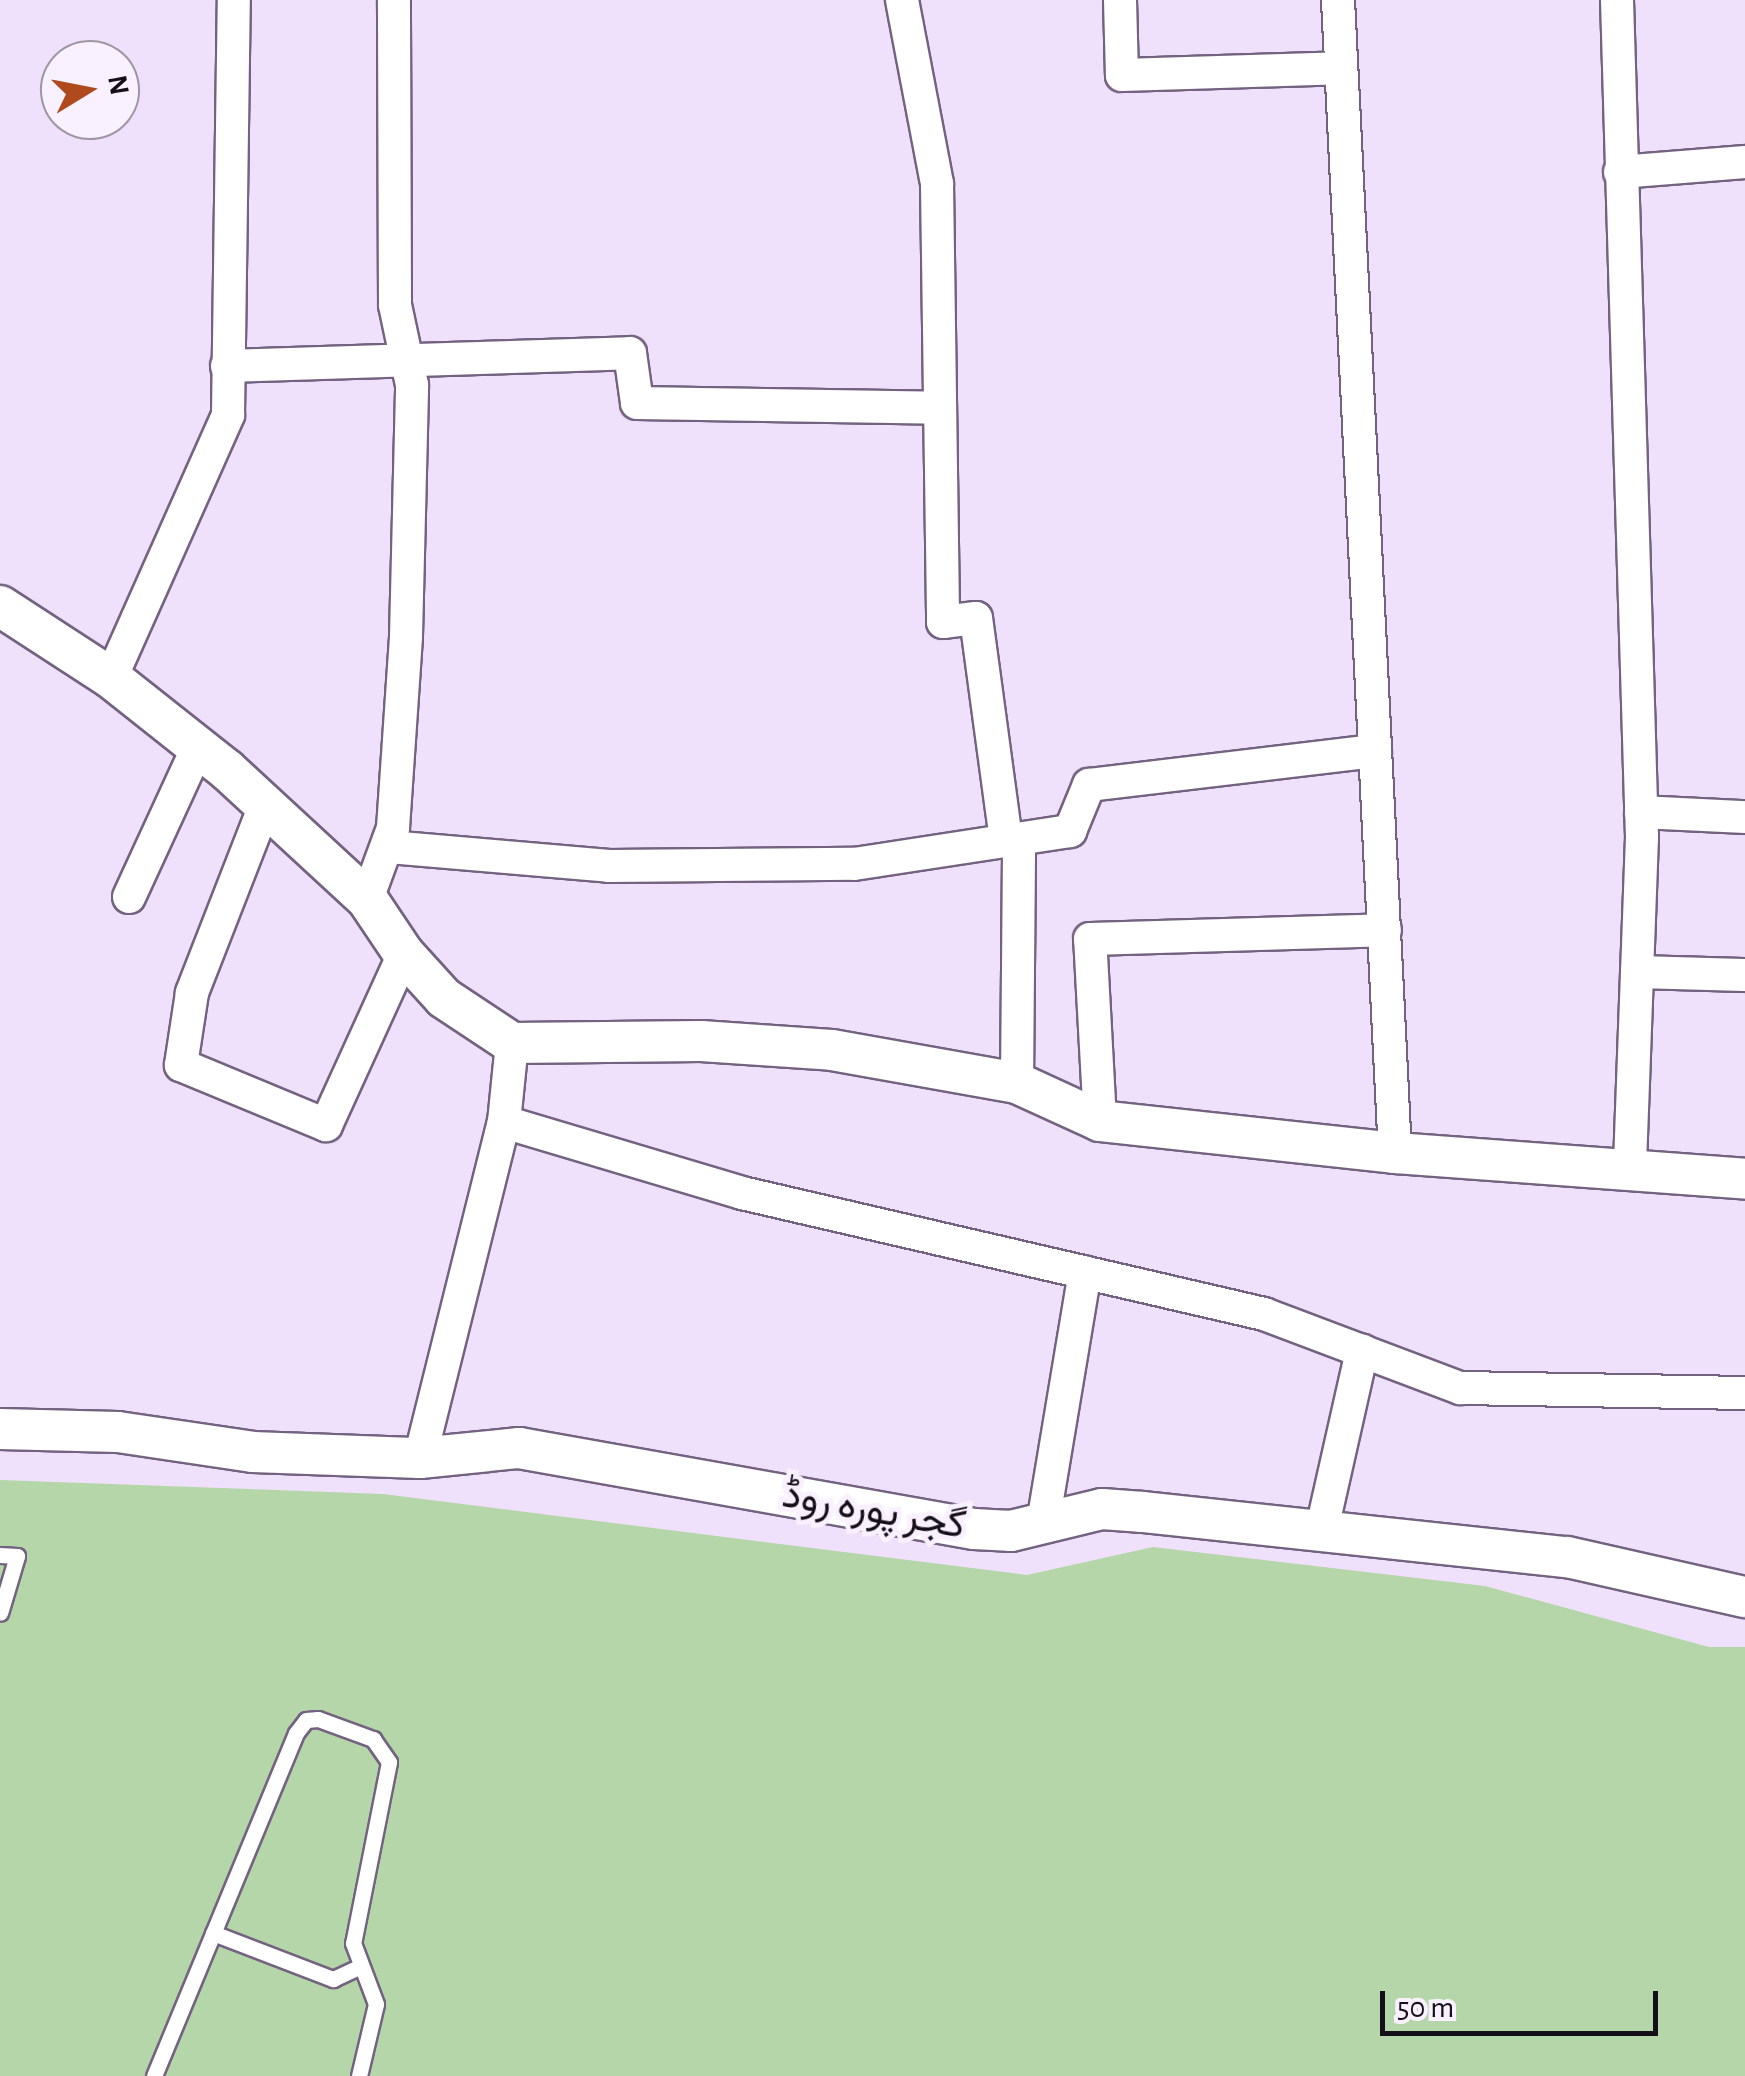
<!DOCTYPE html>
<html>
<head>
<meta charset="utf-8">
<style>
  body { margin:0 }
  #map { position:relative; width:1745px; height:2076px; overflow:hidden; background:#efe0fb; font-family:"Alegreya Sans",Vazirmatn,sans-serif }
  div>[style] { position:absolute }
  .green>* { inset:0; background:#b5d6a8 }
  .roads { filter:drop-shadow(2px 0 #736380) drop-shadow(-2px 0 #736380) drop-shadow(0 2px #736380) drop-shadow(0 -2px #736380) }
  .service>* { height:15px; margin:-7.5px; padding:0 7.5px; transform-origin:7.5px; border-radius:7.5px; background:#fff }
  .minor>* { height:32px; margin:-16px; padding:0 16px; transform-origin:16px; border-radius:16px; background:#fff }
  .tertiary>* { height:40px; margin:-20px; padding:0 20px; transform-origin:20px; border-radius:20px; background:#fff }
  span { translate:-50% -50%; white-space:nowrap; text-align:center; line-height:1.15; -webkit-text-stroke:10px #f9f1ff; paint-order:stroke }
  .street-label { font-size:40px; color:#150f1a }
  .north { position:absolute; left:40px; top:40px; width:100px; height:100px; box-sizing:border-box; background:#f9f1ff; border:2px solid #9e97a3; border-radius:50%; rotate:80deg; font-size:28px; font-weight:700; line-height:40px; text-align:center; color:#150f1a }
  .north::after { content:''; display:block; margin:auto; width:35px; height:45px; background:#af4a1d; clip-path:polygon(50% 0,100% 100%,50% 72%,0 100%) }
  .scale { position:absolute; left:1380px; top:1991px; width:278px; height:45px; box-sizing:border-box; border:5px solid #150f1a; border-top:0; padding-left:12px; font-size:30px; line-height:35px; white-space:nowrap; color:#150f1a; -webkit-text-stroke:8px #f9f1ff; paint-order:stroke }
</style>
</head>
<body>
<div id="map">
  <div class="green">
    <i style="clip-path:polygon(0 1480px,383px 1494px,1027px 1575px,1153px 1547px,1485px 1586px,1709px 1647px,1745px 1647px,1745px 2076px,0 2076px)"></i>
  </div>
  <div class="roads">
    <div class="service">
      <i style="left:0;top:1555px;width:17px;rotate:3deg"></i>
      <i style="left:17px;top:1556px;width:59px;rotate:106.6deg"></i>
      <i style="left:213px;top:1933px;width:129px;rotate:21deg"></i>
      <i style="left:333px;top:1979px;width:26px;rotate:-25deg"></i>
      <i style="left:154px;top:2076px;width:371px;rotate:-67.5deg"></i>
      <i style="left:296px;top:1733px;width:16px;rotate:-52deg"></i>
      <i style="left:306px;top:1720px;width:12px;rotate:-5deg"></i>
      <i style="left:318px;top:1719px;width:59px;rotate:20deg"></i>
      <i style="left:373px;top:1739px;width:28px;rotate:55deg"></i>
      <i style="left:389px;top:1762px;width:185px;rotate:101.2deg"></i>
      <i style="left:353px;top:1943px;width:65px;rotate:69.3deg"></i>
      <i style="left:376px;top:2004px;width:74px;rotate:103.3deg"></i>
    </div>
    <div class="minor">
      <i style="left:902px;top:0;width:187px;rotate:79.2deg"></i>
      <i style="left:937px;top:184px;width:438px;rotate:89.2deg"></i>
      <i style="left:943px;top:622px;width:33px;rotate:-7deg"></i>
      <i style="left:976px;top:618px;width:224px;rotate:82.3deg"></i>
      <i style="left:1120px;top:0;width:75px;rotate:88.5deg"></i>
      <i style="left:1122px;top:75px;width:218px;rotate:-1.8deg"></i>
      <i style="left:1338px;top:0;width:1154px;rotate:87.17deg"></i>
      <i style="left:1617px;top:0;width:837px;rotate:88.29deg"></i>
      <i style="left:1642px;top:837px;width:333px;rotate:92.1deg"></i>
      <i style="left:1620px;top:172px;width:125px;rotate:-4.6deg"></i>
      <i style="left:227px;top:366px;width:403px;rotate:-1.8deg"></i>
      <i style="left:630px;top:353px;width:50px;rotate:82deg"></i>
      <i style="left:637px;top:403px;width:303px;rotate:0.9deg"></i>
      <i style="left:111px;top:678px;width:288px;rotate:-66deg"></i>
      <i style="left:228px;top:415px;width:415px;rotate:-89.2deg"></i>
      <i style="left:264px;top:808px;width:199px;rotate:111.3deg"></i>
      <i style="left:192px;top:993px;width:73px;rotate:98.7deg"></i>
      <i style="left:181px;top:1065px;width:157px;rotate:22.5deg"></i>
      <i style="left:326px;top:1125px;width:188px;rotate:-65.5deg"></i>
      <i style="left:1641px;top:812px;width:104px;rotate:2.8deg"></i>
      <i style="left:389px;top:847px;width:221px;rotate:4.9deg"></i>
      <i style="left:609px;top:866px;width:245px;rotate:-0.5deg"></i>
      <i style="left:854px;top:864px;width:219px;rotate:-8.7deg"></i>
      <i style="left:1070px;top:831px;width:50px;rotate:-67.6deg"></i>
      <i style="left:1089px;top:785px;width:288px;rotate:-6.8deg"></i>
      <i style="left:129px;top:897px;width:165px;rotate:-65.3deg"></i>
      <i style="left:367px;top:899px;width:76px;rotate:-69.9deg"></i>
      <i style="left:393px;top:828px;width:192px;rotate:-86.1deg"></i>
      <i style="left:406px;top:636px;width:251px;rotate:-88.6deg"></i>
      <i style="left:412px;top:385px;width:82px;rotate:-102deg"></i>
      <i style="left:395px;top:305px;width:305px;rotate:-90.2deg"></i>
      <i style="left:1637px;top:972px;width:108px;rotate:1.6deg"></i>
      <i style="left:1017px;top:1083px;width:244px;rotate:-89.5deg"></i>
      <i style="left:1100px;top:1121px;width:182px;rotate:-93.1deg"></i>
      <i style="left:1090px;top:939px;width:295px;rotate:-1.7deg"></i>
      <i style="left:504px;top:1122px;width:248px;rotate:16.6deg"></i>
      <i style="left:742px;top:1193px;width:536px;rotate:13.05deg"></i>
      <i style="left:1264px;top:1314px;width:210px;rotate:20.7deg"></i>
      <i style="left:1460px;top:1388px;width:285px;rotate:1deg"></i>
      <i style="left:420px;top:1458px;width:346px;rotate:-76deg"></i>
      <i style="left:504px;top:1122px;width:79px;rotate:-84.2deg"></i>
      <i style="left:1043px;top:1523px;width:254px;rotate:-80.5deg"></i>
      <i style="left:1321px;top:1533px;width:187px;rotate:-77.3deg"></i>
    </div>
    <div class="tertiary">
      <i style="left:0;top:606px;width:132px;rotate:33deg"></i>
      <i style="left:111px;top:678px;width:147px;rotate:38.4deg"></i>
      <i style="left:226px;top:769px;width:192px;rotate:42.7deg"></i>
      <i style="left:367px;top:899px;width:66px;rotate:56.1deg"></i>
      <i style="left:404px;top:954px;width:59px;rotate:47.7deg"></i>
      <i style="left:444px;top:998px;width:82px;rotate:33.5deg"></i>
      <i style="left:512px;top:1043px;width:189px;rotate:-0.6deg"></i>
      <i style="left:701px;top:1041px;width:131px;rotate:3.9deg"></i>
      <i style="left:832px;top:1050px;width:188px;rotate:10.1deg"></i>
      <i style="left:1017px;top:1083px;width:91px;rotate:24.6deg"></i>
      <i style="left:1100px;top:1121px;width:297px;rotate:6.2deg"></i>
      <i style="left:1395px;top:1153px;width:351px;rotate:4.2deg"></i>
      <i style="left:0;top:1429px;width:118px;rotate:1.5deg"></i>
      <i style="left:118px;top:1432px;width:136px;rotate:8.4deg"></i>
      <i style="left:253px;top:1452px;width:167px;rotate:2.1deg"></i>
      <i style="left:420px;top:1458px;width:100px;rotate:-5.8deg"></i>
      <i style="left:519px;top:1448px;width:462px;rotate:10.1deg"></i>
      <i style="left:974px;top:1529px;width:37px;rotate:3deg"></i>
      <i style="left:1011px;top:1531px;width:94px;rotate:-13.6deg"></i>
      <i style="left:1102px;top:1509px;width:41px;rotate:4.2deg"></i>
      <i style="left:1143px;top:1512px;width:426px;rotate:6.1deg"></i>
      <i style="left:1567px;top:1557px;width:182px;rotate:12.7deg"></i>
    </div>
  </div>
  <div class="street-label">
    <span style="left:874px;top:1510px;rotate:10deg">گجر پورہ روڈ</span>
  </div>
  <div class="north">N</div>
  <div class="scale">50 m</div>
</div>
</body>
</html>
